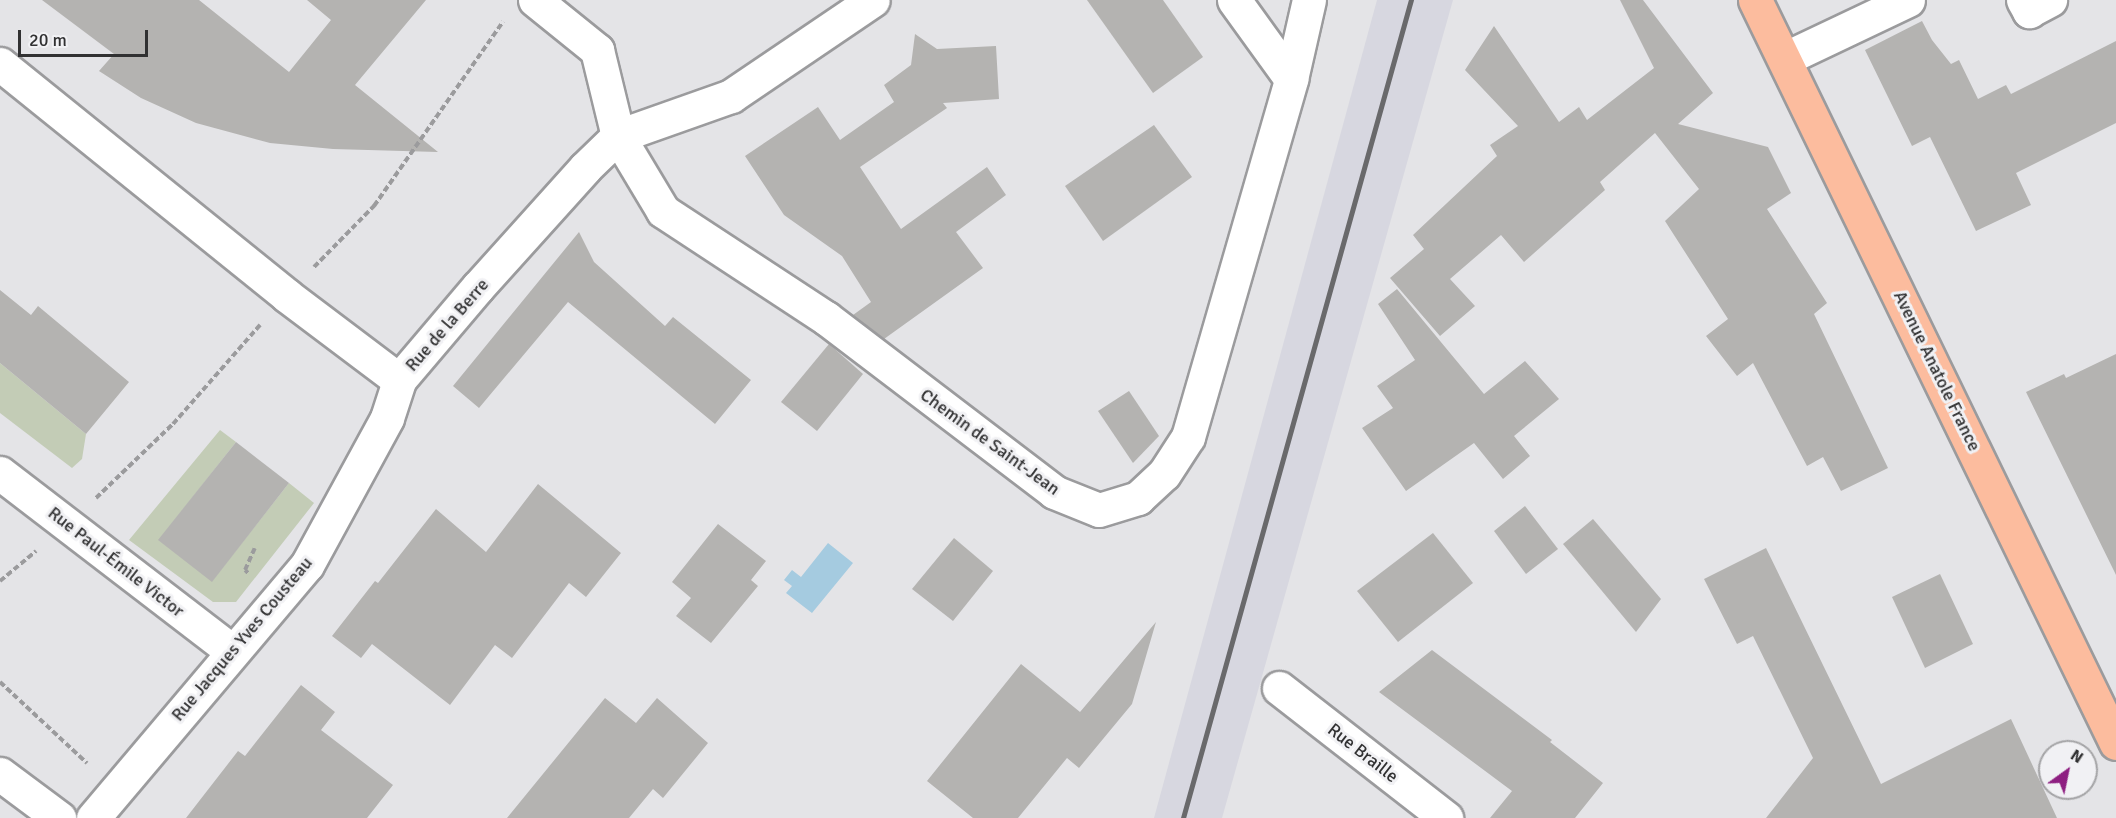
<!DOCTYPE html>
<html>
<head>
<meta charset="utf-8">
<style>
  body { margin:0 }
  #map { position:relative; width:2116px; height:818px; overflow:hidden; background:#e4e4e7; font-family:Signika,sans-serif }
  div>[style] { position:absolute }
  .built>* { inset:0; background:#d7d7e0 }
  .green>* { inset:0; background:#c3ccb6 }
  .water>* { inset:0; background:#a5cbe0 }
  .building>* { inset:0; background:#b4b3b1 }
  .path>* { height:4px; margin-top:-2px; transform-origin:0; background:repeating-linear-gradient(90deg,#9b9b9d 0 6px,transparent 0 9px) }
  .roads { filter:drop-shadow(2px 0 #9b9b9d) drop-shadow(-2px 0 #9b9b9d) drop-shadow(0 2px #9b9b9d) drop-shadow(0 -2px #9b9b9d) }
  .minor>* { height:33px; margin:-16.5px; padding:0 16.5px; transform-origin:16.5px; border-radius:16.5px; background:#fff }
  .major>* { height:33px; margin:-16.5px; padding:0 16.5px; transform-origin:16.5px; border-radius:16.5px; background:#fcbc9e }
  .rail>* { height:4.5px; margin:-2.25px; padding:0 2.25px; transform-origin:2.25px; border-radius:2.25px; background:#69696b }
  span { translate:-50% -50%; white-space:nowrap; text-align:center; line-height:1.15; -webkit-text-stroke:6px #f1f1f4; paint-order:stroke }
  .street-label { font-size:18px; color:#313132 }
  .north { position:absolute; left:2038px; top:740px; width:60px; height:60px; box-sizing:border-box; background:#f1f1f4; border:2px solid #a4a4a6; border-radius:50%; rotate:33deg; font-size:16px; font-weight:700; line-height:24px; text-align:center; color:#313132 }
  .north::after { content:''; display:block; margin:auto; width:21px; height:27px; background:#8e1f81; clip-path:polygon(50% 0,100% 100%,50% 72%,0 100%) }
  .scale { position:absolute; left:18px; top:30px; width:130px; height:27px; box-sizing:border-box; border:3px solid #313132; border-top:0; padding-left:8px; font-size:18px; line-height:21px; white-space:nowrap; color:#313132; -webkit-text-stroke:4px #f1f1f4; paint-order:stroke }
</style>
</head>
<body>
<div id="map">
  <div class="built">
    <i style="clip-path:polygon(1377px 0,1453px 0,1222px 818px,1154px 818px)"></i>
  </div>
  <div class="green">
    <i style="clip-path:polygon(0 363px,86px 434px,82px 459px,72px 468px,0 413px)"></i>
    <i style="clip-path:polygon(220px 430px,236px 442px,159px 540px,212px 581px,289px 483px,314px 503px,236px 602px,213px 602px,129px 540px)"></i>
  </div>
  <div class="water">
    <i style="clip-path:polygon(828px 543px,853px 563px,812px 613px,786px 593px,792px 586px,784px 580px,792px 570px,801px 577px)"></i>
  </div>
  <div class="building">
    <i style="clip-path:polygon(42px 0,199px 0,289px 72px,331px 20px,307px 0,426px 0,355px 85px,438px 152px,333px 149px,270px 143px,196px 123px,141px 98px,99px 71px,114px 54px)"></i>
    <i style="clip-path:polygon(1087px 0,1163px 0,1203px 57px,1153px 93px)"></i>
    <i style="clip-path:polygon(1620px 0,1643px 0,1713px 93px,1678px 124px,1768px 147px,1791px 193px,1767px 209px,1827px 303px,1814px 314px,1888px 468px,1841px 491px,1823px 457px,1807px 466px,1753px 363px,1737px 376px,1706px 336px,1728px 319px,1665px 221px,1699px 189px,1655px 133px,1600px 182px,1605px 190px,1524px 262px,1501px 235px,1450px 279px,1475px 306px,1440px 336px,1390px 278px,1424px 249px,1413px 235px,1497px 156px,1490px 145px,1518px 126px,1465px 70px,1494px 26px,1559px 122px,1579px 107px,1587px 120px,1654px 68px)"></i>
    <i style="clip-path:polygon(1922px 21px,1932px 40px,1951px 64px,1959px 60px,1978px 99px,2006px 85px,2011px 94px,2116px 41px,2116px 123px,2016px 173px,2031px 205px,1976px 231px,1930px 137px,1912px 146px,1865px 50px)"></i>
    <i style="clip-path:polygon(915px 34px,937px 49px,996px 46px,999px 99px,943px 103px,947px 108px,860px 167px,901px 229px,987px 167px,1006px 195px,956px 232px,983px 268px,884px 339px,853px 315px,871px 302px,842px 256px,784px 215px,745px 156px,818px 107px,840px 140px,894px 102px,884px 85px,911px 65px)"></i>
    <i style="clip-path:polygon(1154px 125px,1192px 177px,1103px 241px,1065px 186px)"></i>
    <i style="clip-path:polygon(579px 232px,594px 262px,665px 326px,673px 317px,751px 380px,715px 424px,568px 302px,479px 408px,453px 386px)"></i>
    <i style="clip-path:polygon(1397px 289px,1484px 394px,1525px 361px,1559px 399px,1514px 436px,1530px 456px,1503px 479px,1474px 443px,1406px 491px,1362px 428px,1393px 408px,1377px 386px,1415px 360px,1378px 304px)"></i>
    <i style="clip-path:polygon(0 290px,31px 315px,38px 306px,129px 382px,86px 434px,0 363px)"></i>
    <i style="clip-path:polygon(829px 344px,863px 374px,817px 431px,781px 402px)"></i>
    <i style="clip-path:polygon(2116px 354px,2116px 575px,2026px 392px,2064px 374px,2066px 378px)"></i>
    <i style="clip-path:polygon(1129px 391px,1159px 436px,1133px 463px,1098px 411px)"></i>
    <i style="clip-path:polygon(236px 442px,289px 483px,212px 582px,158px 540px)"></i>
    <i style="clip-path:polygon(538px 484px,621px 553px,586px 597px,569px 583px,512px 658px,495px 645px,450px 705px,372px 644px,361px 658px,332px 636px,375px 581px,378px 583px,436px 509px,486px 552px)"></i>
    <i style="clip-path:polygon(1525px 506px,1558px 549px,1526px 574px,1494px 531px)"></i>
    <i style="clip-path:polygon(1593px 519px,1661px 599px,1636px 632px,1563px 544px)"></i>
    <i style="clip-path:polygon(718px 524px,766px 561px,751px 580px,758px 586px,711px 643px,676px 616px,691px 598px,672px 582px)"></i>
    <i style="clip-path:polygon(1433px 533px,1473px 583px,1398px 642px,1357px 591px)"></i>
    <i style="clip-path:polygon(954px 538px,993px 571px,953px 621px,912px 589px)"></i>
    <i style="clip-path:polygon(1766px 548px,1881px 784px,2011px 719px,2057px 818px,1766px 818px,1813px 758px,1753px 636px,1737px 644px,1704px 579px)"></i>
    <i style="clip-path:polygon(1940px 574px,1973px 644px,1925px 668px,1892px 597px)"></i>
    <i style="clip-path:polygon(1156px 622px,1132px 704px,1079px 768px,1067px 758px,1018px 818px,973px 818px,927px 781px,1021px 664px,1080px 712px)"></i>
    <i style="clip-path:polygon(1432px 650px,1552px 740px,1550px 742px,1603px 783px,1575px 818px,1490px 818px,1512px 791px,1379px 692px)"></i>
    <i style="clip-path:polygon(301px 685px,335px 712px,321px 730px,393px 785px,367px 818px,186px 818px,238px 751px,245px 756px)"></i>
    <i style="clip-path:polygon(605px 698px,636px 723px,657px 698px,708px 743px,663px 798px,653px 789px,629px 818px,507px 818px)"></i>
  </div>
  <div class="path">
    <i style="left:314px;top:267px;width:86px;rotate:-45.5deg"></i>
    <i style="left:374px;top:206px;width:225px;rotate:-55deg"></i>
    <i style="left:96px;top:498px;width:107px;rotate:-43.9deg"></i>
    <i style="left:173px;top:424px;width:132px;rotate:-48.7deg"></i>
    <i style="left:248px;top:573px;width:4px;rotate:-135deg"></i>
    <i style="left:245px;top:570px;width:24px;rotate:-66deg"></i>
    <i style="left:0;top:581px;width:47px;rotate:-39.8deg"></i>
    <i style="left:0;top:682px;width:119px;rotate:43deg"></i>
  </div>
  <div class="roads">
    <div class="minor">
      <i style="left:535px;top:0;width:80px;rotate:38.9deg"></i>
      <i style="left:597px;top:50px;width:89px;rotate:76.3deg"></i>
      <i style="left:618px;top:136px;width:87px;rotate:59deg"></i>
      <i style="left:663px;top:211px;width:195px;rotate:33.3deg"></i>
      <i style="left:826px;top:318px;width:287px;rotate:37.3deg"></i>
      <i style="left:1054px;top:492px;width:48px;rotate:21.8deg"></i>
      <i style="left:1099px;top:510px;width:41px;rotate:-17.1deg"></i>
      <i style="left:1138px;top:498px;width:35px;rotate:-43deg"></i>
      <i style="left:1164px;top:474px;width:44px;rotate:-57deg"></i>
      <i style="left:1188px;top:437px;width:373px;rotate:-73.9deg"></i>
      <i style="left:1291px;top:79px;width:81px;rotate:-77.2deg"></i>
      <i style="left:1234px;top:0;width:97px;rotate:54.2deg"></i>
      <i style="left:2023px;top:0;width:13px;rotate:61deg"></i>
      <i style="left:2029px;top:11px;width:24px;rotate:-28deg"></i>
      <i style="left:1786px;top:58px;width:135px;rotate:-25.4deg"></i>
      <i style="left:0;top:64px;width:368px;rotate:38.9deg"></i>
      <i style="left:286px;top:295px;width:141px;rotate:37deg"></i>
      <i style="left:399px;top:380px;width:122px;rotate:-49.7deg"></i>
      <i style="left:478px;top:287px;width:160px;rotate:-48deg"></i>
      <i style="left:585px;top:168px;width:46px;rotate:-44.1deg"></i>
      <i style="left:618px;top:136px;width:120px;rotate:-19.5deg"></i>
      <i style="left:731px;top:96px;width:171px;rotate:-34.1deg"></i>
      <i style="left:0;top:473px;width:292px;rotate:37.5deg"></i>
      <i style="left:1279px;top:688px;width:212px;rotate:37.9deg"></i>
      <i style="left:0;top:774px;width:74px;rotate:36.7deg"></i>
      <i style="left:93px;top:818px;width:331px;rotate:-49.8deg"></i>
      <i style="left:307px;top:565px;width:167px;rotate:-61.4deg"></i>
      <i style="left:387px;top:418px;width:40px;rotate:-72deg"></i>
    </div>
    <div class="major">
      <i style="left:1755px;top:0;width:826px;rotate:64.09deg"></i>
    </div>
  </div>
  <div class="rail">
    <i style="left:1183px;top:818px;width:849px;rotate:-74.43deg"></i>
  </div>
  <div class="street-label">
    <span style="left:447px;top:325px;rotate:-49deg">Rue de la Berre</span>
    <span style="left:1937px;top:371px;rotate:64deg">Avenue Anatole France</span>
    <span style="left:990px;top:442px;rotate:36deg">Chemin de Saint-Jean</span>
    <span style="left:116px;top:562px;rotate:38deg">Rue Paul-Émile Victor</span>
    <span style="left:242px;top:639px;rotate:-50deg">Rue Jacques Yves Cousteau</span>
    <span style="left:1363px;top:753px;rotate:38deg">Rue Braille</span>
  </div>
  <div class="north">N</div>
  <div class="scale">20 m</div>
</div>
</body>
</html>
